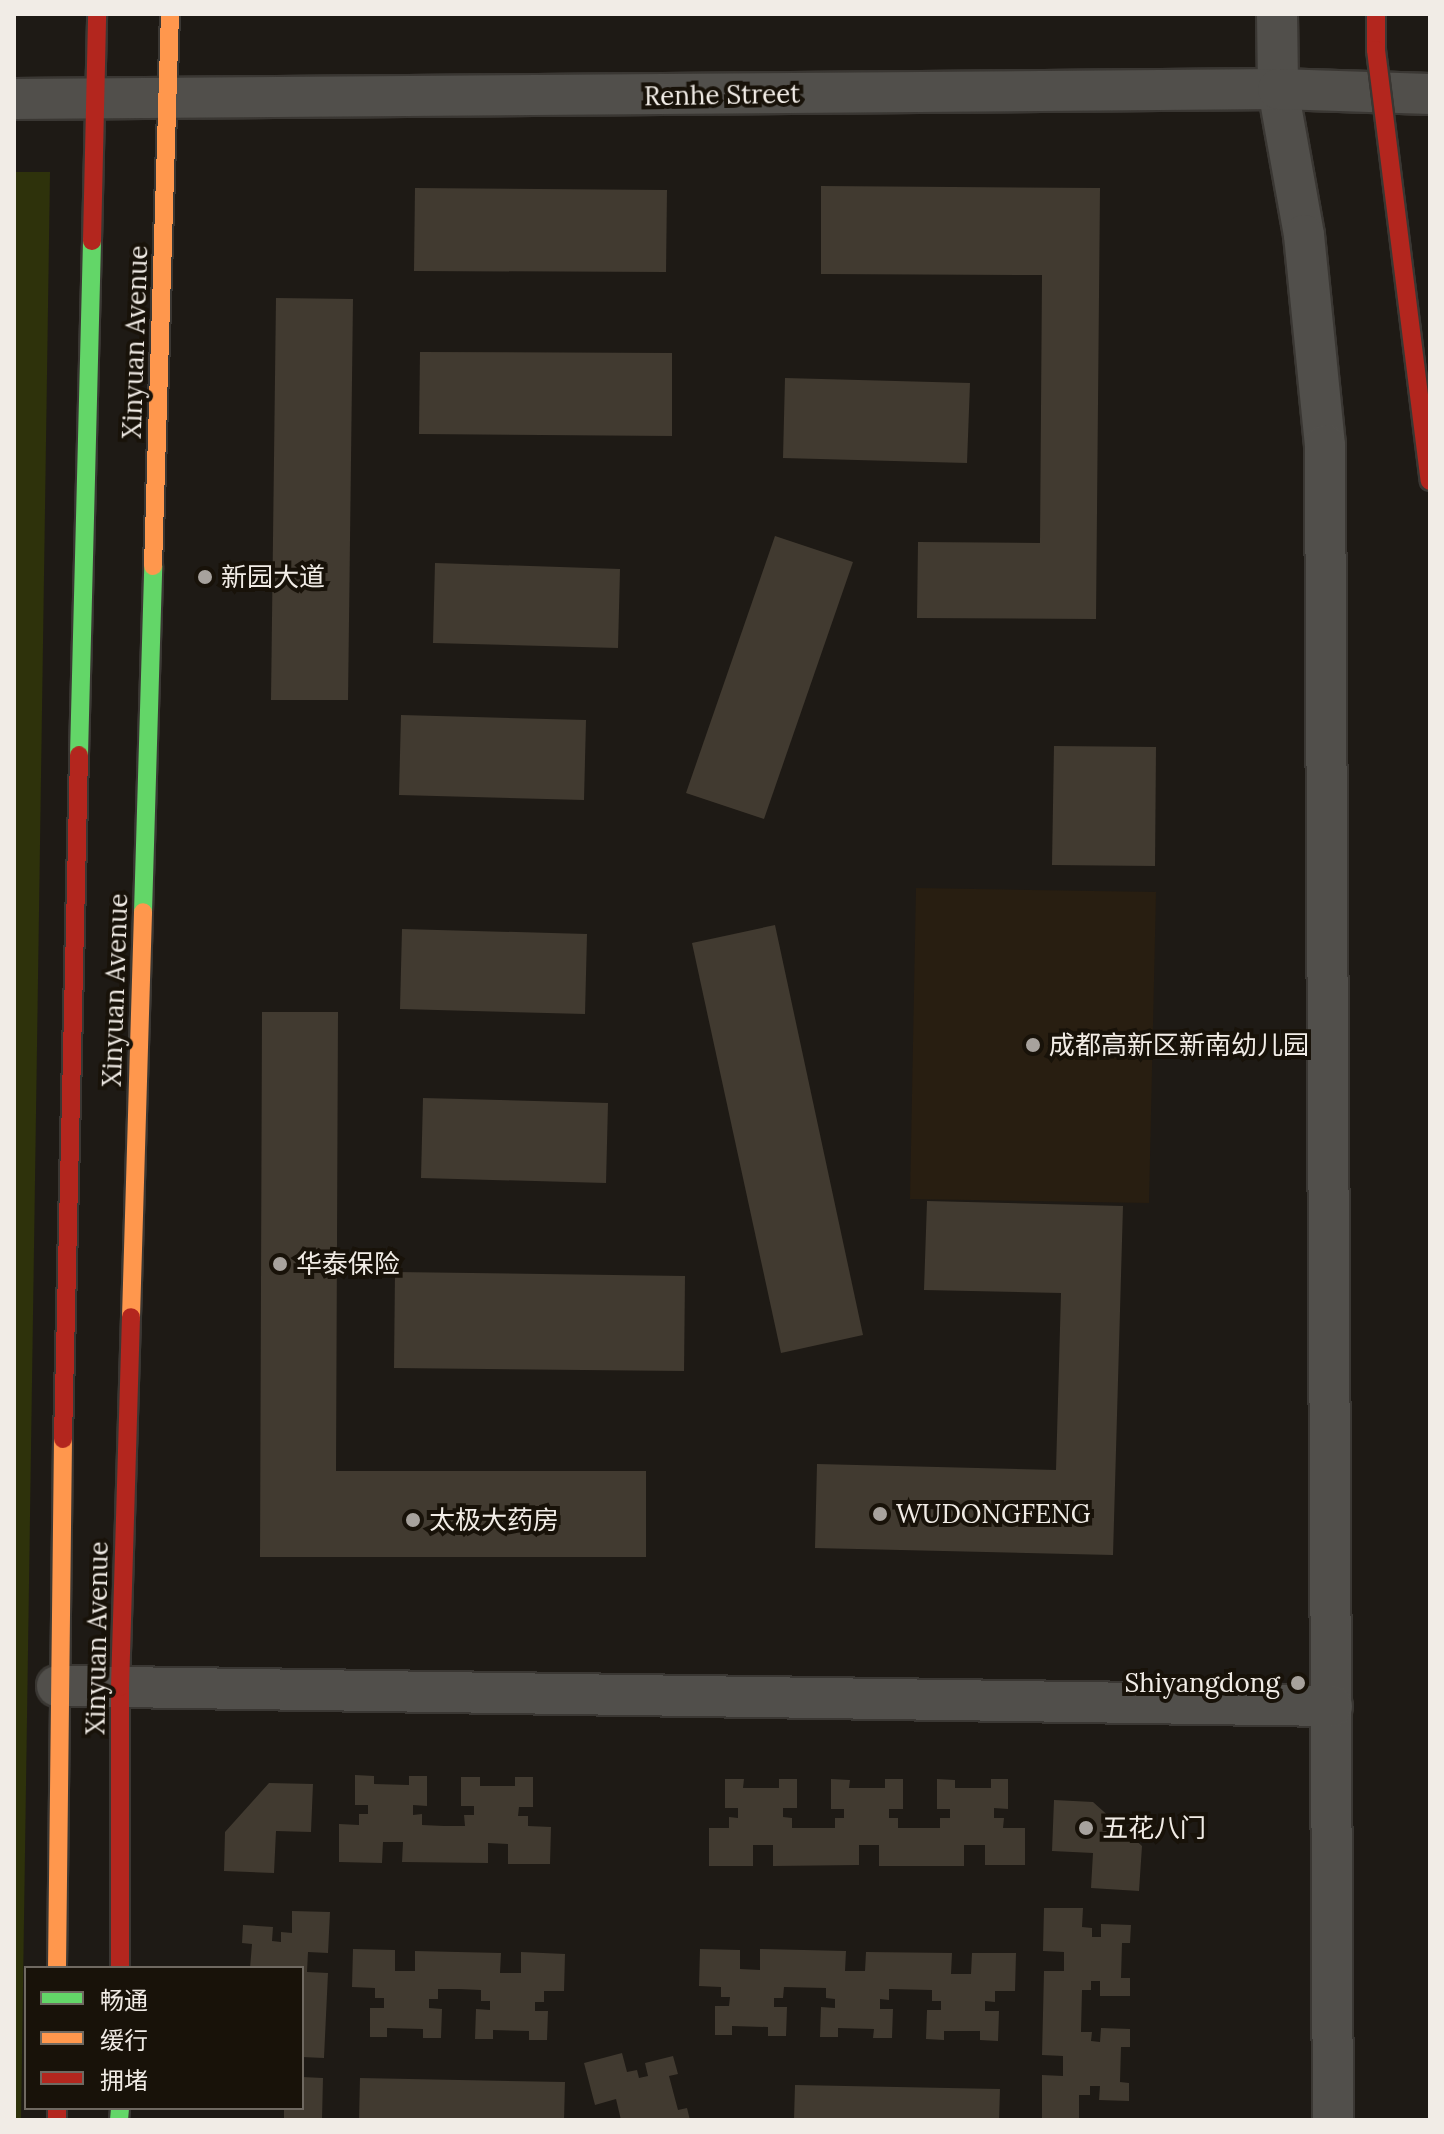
<!DOCTYPE html>
<html>
<head>
<meta charset="utf-8">
<style>
  body { margin:0 }
  #map { position:relative; width:1444px; height:2134px; overflow:hidden; background:#1e1a15; font-family:Lora,"Noto Sans SC",serif }
  div>[style] { position:absolute }
  .built>* { inset:0; background:#281e11 }
  .green>* { inset:0; background:#2e320b }
  .building>* { inset:0; background:#413a30 }
  .roads { filter:drop-shadow(2px 0 #3a3733) drop-shadow(-2px 0 #3a3733) drop-shadow(0 2px #3a3733) drop-shadow(0 -2px #3a3733) }
  .street>* { height:40px; margin:-20px; padding:0 20px; transform-origin:20px; border-radius:20px; background:#514f4b }
  .fast>* { height:18px; margin:-9px; padding:0 9px; transform-origin:9px; border-radius:9px; background:#63d668 }
  .slow>* { height:18px; margin:-9px; padding:0 9px; transform-origin:9px; border-radius:9px; background:#ff974d }
  .jam>* { height:18px; margin:-9px; padding:0 9px; transform-origin:9px; border-radius:9px; background:#b3261e }
  .bridges { filter:drop-shadow(2px 0 #3a3733) drop-shadow(-2px 0 #3a3733) drop-shadow(0 2px #3a3733) drop-shadow(0 -2px #3a3733) }
  .jam-bridge>* { height:18px; margin:-9px; padding:0 9px; transform-origin:9px; border-radius:9px; background:#b3261e }
  .dots>* { width:22px; height:22px; translate:-50% -50%; box-sizing:border-box; border:4px solid #181209; border-radius:50% }
  span { translate:-50% -50%; white-space:nowrap; text-align:center; line-height:1.15; -webkit-text-stroke:8px #181209; paint-order:stroke }
  .street-label { font-size:26px; color:#f1ece6 }
  .poi-label { font-size:26px; color:#f1ece6 }
  .left { translate:0 -50%; text-align:left }
  .right { translate:-100% -50%; text-align:right }
  .frame { position:absolute; inset:0; border:16px solid #f1ece6; pointer-events:none }
  .legend { position:absolute; left:24px; top:1966px; width:280px; height:144px; box-sizing:border-box; background:#181209; border:2px solid #6f6961; margin:0; padding:10px 14px; list-style:none; font-size:24px; color:#f1ece6 }
  .legend li { display:flex; align-items:center; gap:16px; height:40px }
  .legend b { width:40px; border:2px solid #6f6961 }
</style>
</head>
<body>
<div id="map">
  <div class="built">
    <i style="clip-path:polygon(916px 888px,1156px 892px,1149px 1203px,910px 1199px)"></i>
  </div>
  <div class="green">
    <i style="clip-path:polygon(14px 172px,50px 172px,21px 2120px,14px 2120px)"></i>
  </div>
  <div class="building">
    <i style="clip-path:polygon(821px 186px,1100px 188px,1096px 619px,917px 618px,918px 542px,1040px 543px,1042px 275px,821px 274px)"></i>
    <i style="clip-path:polygon(415px 188px,667px 190px,666px 272px,414px 271px)"></i>
    <i style="clip-path:polygon(276px 298px,353px 299px,348px 700px,271px 700px)"></i>
    <i style="clip-path:polygon(420px 352px,672px 353px,672px 436px,419px 434px)"></i>
    <i style="clip-path:polygon(785px 378px,970px 383px,967px 463px,783px 458px)"></i>
    <i style="clip-path:polygon(775px 536px,853px 562px,764px 819px,686px 793px)"></i>
    <i style="clip-path:polygon(435px 563px,620px 569px,618px 648px,433px 643px)"></i>
    <i style="clip-path:polygon(401px 715px,586px 720px,584px 800px,399px 795px)"></i>
    <i style="clip-path:polygon(1054px 746px,1156px 747px,1155px 866px,1052px 865px)"></i>
    <i style="clip-path:polygon(775px 925px,863px 1335px,781px 1353px,692px 943px)"></i>
    <i style="clip-path:polygon(402px 929px,587px 934px,585px 1014px,400px 1009px)"></i>
    <i style="clip-path:polygon(262px 1012px,338px 1012px,336px 1471px,646px 1471px,646px 1557px,260px 1557px)"></i>
    <i style="clip-path:polygon(423px 1098px,608px 1103px,606px 1183px,421px 1178px)"></i>
    <i style="clip-path:polygon(927px 1201px,1123px 1206px,1113px 1555px,815px 1548px,817px 1464px,1056px 1470px,1061px 1293px,924px 1290px)"></i>
    <i style="clip-path:polygon(395px 1272px,685px 1276px,684px 1371px,394px 1368px)"></i>
    <i style="clip-path:polygon(355px 1775px,374px 1776px,374px 1784px,409px 1785px,409px 1776px,427px 1776px,427px 1806px,413px 1805px,413px 1815px,422px 1814px,422px 1825px,444px 1826px,465px 1826px,464px 1815px,474px 1815px,474px 1806px,461px 1806px,461px 1777px,480px 1777px,480px 1786px,515px 1786px,515px 1777px,533px 1777px,533px 1807px,519px 1807px,518px 1816px,528px 1816px,528px 1826px,551px 1827px,550px 1864px,508px 1864px,508px 1844px,488px 1843px,488px 1863px,402px 1862px,403px 1842px,383px 1842px,382px 1863px,339px 1862px,339px 1824px,359px 1825px,359px 1814px,368px 1814px,368px 1805px,355px 1805px)"></i>
    <i style="clip-path:polygon(725px 1779px,744px 1779px,743px 1788px,779px 1788px,779px 1779px,797px 1779px,797px 1808px,783px 1808px,783px 1817px,792px 1818px,792px 1828px,835px 1828px,835px 1818px,844px 1818px,844px 1809px,831px 1809px,831px 1779px,850px 1780px,849px 1788px,885px 1788px,885px 1779px,903px 1779px,903px 1809px,889px 1809px,889px 1818px,898px 1818px,898px 1828px,940px 1828px,940px 1818px,950px 1818px,950px 1809px,937px 1809px,937px 1779px,955px 1780px,955px 1788px,991px 1788px,991px 1779px,1008px 1779px,1008px 1809px,994px 1808px,994px 1818px,1004px 1818px,1003px 1828px,1025px 1828px,1025px 1865px,985px 1865px,985px 1845px,964px 1845px,964px 1866px,879px 1866px,879px 1845px,859px 1845px,859px 1865px,773px 1866px,773px 1845px,753px 1845px,753px 1866px,709px 1866px,709px 1828px,729px 1828px,729px 1817px,738px 1818px,738px 1808px,725px 1808px)"></i>
    <i style="clip-path:polygon(269px 1783px,313px 1784px,311px 1832px,276px 1831px,274px 1873px,224px 1871px,225px 1832px)"></i>
    <i style="clip-path:polygon(1054px 1800px,1093px 1802px,1142px 1846px,1139px 1891px,1091px 1888px,1093px 1853px,1052px 1851px)"></i>
    <i style="clip-path:polygon(1044px 1908px,1083px 1908px,1082px 1927px,1092px 1928px,1092px 1937px,1101px 1937px,1101px 1924px,1131px 1925px,1130px 1943px,1122px 1943px,1121px 1978px,1130px 1978px,1130px 1996px,1100px 1996px,1100px 1981px,1091px 1981px,1091px 1990px,1082px 1990px,1081px 2032px,1092px 2032px,1091px 2041px,1100px 2042px,1101px 2028px,1130px 2029px,1130px 2047px,1121px 2047px,1120px 2082px,1129px 2083px,1129px 2101px,1099px 2100px,1100px 2086px,1090px 2086px,1090px 2095px,1079px 2095px,1079px 2120px,1042px 2120px,1042px 2075px,1063px 2076px,1063px 2056px,1042px 2055px,1044px 1971px,1064px 1971px,1064px 1952px,1043px 1951px)"></i>
    <i style="clip-path:polygon(292px 1911px,330px 1912px,328px 1953px,308px 1952px,307px 1972px,328px 1973px,324px 2058px,302px 2057px,302px 1968px,250px 1968px,252px 1944px,242px 1943px,243px 1925px,273px 1927px,272px 1941px,281px 1942px,281px 1932px,292px 1933px)"></i>
    <i style="clip-path:polygon(353px 1949px,395px 1950px,395px 1971px,415px 1971px,415px 1951px,501px 1953px,500px 1973px,521px 1973px,521px 1952px,565px 1954px,564px 1991px,544px 1991px,544px 2002px,535px 2002px,535px 2011px,548px 2011px,547px 2040px,529px 2040px,529px 2031px,493px 2030px,493px 2039px,475px 2039px,476px 2009px,490px 2010px,490px 2001px,481px 2001px,481px 1990px,459px 1989px,438px 1989px,438px 1999px,429px 1999px,429px 2008px,442px 2009px,441px 2038px,423px 2038px,423px 2029px,387px 2028px,387px 2037px,370px 2037px,370px 2008px,384px 2008px,384px 1998px,375px 1998px,375px 1988px,352px 1987px)"></i>
    <i style="clip-path:polygon(700px 1949px,740px 1950px,740px 1969px,760px 1970px,760px 1949px,846px 1951px,845px 1971px,865px 1971px,866px 1952px,952px 1953px,951px 1974px,971px 1974px,972px 1953px,1016px 1953px,1015px 1991px,995px 1991px,995px 2002px,985px 2001px,985px 2011px,999px 2011px,998px 2041px,980px 2040px,980px 2031px,944px 2031px,944px 2040px,926px 2039px,927px 2010px,941px 2010px,941px 2001px,932px 2001px,932px 1990px,889px 1989px,889px 2000px,880px 1999px,880px 2009px,893px 2009px,892px 2038px,873px 2038px,874px 2029px,838px 2028px,838px 2037px,820px 2037px,821px 2007px,835px 2008px,835px 1999px,826px 1998px,826px 1988px,784px 1987px,783px 1998px,774px 1998px,774px 2007px,787px 2007px,786px 2036px,768px 2036px,768px 2027px,732px 2026px,732px 2035px,715px 2035px,715px 2006px,729px 2006px,730px 1997px,721px 1997px,721px 1987px,699px 1986px)"></i>
    <i style="clip-path:polygon(622px 2053px,627px 2072px,637px 2070px,639px 2078px,648px 2076px,645px 2063px,673px 2056px,678px 2074px,669px 2076px,678px 2110px,687px 2108px,690px 2120px,621px 2120px,616px 2099px,595px 2105px,584px 2063px)"></i>
    <i style="clip-path:polygon(302px 2077px,323px 2078px,322px 2120px,284px 2120px,284px 2108px,302px 2108px)"></i>
    <i style="clip-path:polygon(360px 2078px,565px 2082px,564px 2120px,359px 2120px)"></i>
    <i style="clip-path:polygon(795px 2085px,1000px 2089px,999px 2120px,794px 2120px)"></i>
  </div>
  <div class="roads">
    <div class="street">
      <i style="left:1277px;top:14px;width:75px;rotate:89.2deg"></i>
      <i style="left:1278px;top:89px;width:148px;rotate:79.9deg"></i>
      <i style="left:1304px;top:235px;width:211px;rotate:84.3deg"></i>
      <i style="left:1325px;top:445px;width:1675px;rotate:89.73deg"></i>
      <i style="left:14px;top:99px;width:1264px;rotate:-0.45deg"></i>
      <i style="left:1278px;top:89px;width:152px;rotate:1.9deg"></i>
      <i style="left:57px;top:1686px;width:1275px;rotate:0.9deg"></i>
    </div>
    <div class="fast">
      <i style="left:79px;top:755px;width:514px;rotate:-88.55deg"></i>
      <i style="left:143px;top:912px;width:346px;rotate:-88.3deg"></i>
      <i style="left:119px;top:2120px;width:12px;rotate:-85deg"></i>
    </div>
    <div class="slow">
      <i style="left:153px;top:566px;width:552px;rotate:-88.24deg"></i>
      <i style="left:131px;top:1317px;width:405px;rotate:-88.3deg"></i>
      <i style="left:57px;top:1968px;width:529px;rotate:-89.35deg"></i>
    </div>
    <div class="jam">
      <i style="left:92px;top:241px;width:227px;rotate:-88.7deg"></i>
      <i style="left:63px;top:1439px;width:684px;rotate:-88.66deg"></i>
      <i style="left:120px;top:1968px;width:281px;rotate:-90deg"></i>
      <i style="left:120px;top:1687px;width:370px;rotate:-88.3deg"></i>
      <i style="left:57px;top:2108px;width:12px;rotate:90deg"></i>
    </div>
  </div>
  <div class="bridges">
    <div class="jam-bridge">
      <i style="left:1376px;top:14px;width:36px;rotate:90deg"></i>
      <i style="left:1376px;top:50px;width:434px;rotate:82.9deg"></i>
    </div>
  </div>
  <div class="dots">
    <i style="left:205px;top:577px;background:#a7a29d"></i>
    <i style="left:1033px;top:1045px;background:#a7a29d"></i>
    <i style="left:280px;top:1264px;background:#a7a29d"></i>
    <i style="left:880px;top:1514px;background:#a7a29d"></i>
    <i style="left:413px;top:1520px;background:#a7a29d"></i>
    <i style="left:1298px;top:1683px;background:#a7a29d"></i>
    <i style="left:1086px;top:1828px;background:#a7a29d"></i>
  </div>
  <div class="street-label">
    <span style="left:722px;top:95px;rotate:-1deg">Renhe Street</span>
    <span style="left:135px;top:342px;rotate:-88deg">Xinyuan Avenue</span>
    <span style="left:115px;top:990px;rotate:-88deg">Xinyuan Avenue</span>
    <span style="left:97px;top:1638px;rotate:-89deg">Xinyuan Avenue</span>
  </div>
  <div class="poi-label">
    <span class="left" style="left:221px;top:577px">新园大道</span>
    <span class="left" style="left:1049px;top:1045px">成都高新区新南幼儿园</span>
    <span class="left" style="left:296px;top:1264px">华泰保险</span>
    <span class="left" style="left:896px;top:1514px">WUDONGFENG</span>
    <span class="left" style="left:429px;top:1520px">太极大药房</span>
    <span class="right" style="left:1280px;top:1683px">Shiyangdong</span>
    <span class="left" style="left:1102px;top:1828px">五花八门</span>
  </div>
  <div class="frame"></div>
  <ul class="legend">
  <li><b style="height:10px;background:#63d668"></b>畅通</li>
  <li><b style="height:10px;background:#ff974d"></b>缓行</li>
  <li><b style="height:10px;background:#b3261e"></b>拥堵</li>
  </ul>
</div>
</body>
</html>
